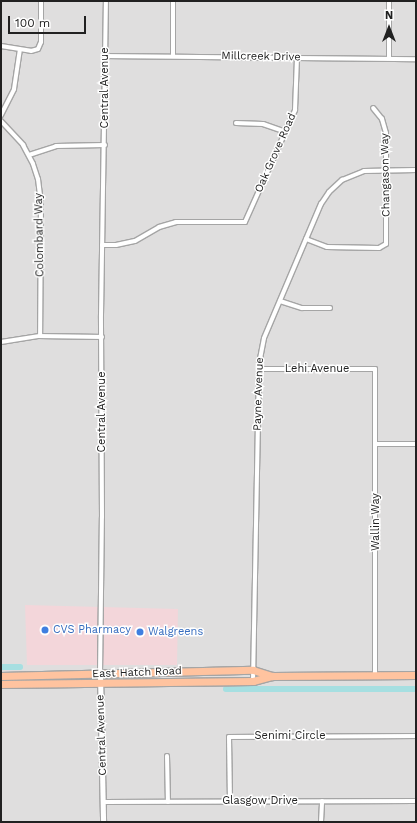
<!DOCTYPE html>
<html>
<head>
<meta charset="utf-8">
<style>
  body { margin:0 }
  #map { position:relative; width:417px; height:823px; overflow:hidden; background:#f2ece7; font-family:"Work Sans",sans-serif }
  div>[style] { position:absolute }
  .residential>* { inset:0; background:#dfdede }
  .commercial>* { inset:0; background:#f3d6da }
  .canal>* { height:5.5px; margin:-2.75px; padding:0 2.75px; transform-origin:2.75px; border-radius:2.75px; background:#a6dfe1 }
  .roads { filter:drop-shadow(1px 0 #a5a5a5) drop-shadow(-1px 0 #a5a5a5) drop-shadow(0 1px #a5a5a5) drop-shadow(0 -1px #a5a5a5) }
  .minor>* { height:4px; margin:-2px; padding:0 2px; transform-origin:2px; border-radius:2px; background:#fff }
  .tertiary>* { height:5px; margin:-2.5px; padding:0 2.5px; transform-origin:2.5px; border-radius:2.5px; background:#fff }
  .primary>* { height:7px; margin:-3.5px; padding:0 3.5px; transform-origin:3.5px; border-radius:3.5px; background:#ffc39f }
  .dots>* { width:11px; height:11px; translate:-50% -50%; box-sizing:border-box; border:2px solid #fff; border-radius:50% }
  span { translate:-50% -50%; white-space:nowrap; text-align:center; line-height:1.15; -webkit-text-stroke:3px #fff; paint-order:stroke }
  .street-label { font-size:11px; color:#212121 }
  .shop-label { font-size:11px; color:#366cbe }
  .left { translate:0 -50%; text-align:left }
  .frame { position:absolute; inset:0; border:2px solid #212121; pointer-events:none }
  .north { position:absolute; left:369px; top:8px; width:40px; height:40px; -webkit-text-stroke:3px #fff; paint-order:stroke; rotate:0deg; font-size:11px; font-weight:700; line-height:16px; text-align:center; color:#212121 }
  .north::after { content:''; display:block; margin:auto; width:14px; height:18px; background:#212121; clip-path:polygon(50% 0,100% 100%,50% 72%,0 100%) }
  .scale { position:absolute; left:8px; top:16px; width:78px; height:18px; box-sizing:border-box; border:2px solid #212121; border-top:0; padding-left:5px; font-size:12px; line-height:14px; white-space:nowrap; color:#212121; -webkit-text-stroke:3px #fff; paint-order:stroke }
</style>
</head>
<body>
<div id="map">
  <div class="residential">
    <i style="clip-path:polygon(1px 1px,416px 1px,416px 822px,1px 822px)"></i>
  </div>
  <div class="commercial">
    <i style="clip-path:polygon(25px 605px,178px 609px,177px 665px,27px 665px)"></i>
  </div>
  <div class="canal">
    <i style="left:1px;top:667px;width:19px"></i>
    <i style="left:226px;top:689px;width:190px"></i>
  </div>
  <div class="roads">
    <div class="minor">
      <i style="left:1px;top:46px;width:30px;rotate:9deg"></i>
      <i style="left:31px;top:51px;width:7px;rotate:-16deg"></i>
      <i style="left:38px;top:49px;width:8px;rotate:-67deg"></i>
      <i style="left:41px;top:42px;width:41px;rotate:-90deg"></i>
      <i style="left:105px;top:56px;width:311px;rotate:0.6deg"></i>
      <i style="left:173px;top:56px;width:55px;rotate:-90deg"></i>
      <i style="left:389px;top:58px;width:57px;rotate:-90deg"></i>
      <i style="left:1px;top:115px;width:29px;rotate:-63deg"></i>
      <i style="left:14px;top:89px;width:40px;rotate:-81.5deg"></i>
      <i style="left:1px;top:121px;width:33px;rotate:47deg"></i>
      <i style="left:23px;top:145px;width:21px;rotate:62deg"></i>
      <i style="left:33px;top:164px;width:16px;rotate:72deg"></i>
      <i style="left:38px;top:179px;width:25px;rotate:83deg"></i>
      <i style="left:41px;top:204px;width:132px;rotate:90.4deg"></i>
      <i style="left:236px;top:123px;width:27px;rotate:2deg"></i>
      <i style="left:263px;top:124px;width:24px;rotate:19deg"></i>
      <i style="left:29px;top:155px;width:28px;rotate:-18deg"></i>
      <i style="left:56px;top:146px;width:49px;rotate:-1.2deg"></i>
      <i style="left:306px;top:239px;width:22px;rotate:21deg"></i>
      <i style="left:327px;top:247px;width:52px;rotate:1.1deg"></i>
      <i style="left:379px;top:248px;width:8px;rotate:-30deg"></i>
      <i style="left:386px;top:244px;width:111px;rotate:-90deg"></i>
      <i style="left:386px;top:133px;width:15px;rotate:-106deg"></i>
      <i style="left:382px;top:119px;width:14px;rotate:-129deg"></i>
      <i style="left:102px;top:245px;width:14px"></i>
      <i style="left:116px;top:245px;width:19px;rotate:-12deg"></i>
      <i style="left:135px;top:241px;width:28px;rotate:-30deg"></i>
      <i style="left:159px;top:227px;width:18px;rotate:-16deg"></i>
      <i style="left:176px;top:222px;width:69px"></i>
      <i style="left:245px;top:222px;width:123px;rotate:-65.9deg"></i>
      <i style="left:295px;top:110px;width:52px;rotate:-87.8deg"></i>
      <i style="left:280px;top:301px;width:23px;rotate:18deg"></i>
      <i style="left:302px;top:308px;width:28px"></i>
      <i style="left:1px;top:342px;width:39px;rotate:-9deg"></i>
      <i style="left:40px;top:336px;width:62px;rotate:0.9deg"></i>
      <i style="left:259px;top:369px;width:116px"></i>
      <i style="left:375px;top:369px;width:306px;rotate:90deg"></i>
      <i style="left:376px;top:444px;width:40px"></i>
      <i style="left:100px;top:674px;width:157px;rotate:-89.3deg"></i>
      <i style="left:102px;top:517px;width:202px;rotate:-90.3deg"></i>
      <i style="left:101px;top:315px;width:314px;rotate:-89.1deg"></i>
      <i style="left:253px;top:681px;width:317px;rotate:-88.9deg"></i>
      <i style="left:259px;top:364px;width:26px;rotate:-79deg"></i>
      <i style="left:264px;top:338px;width:146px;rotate:-67deg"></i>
      <i style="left:321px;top:204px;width:14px;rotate:-56deg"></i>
      <i style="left:329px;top:192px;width:18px;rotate:-43deg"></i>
      <i style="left:342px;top:180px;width:24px;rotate:-22deg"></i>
      <i style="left:364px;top:171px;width:52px;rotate:-1.1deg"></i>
      <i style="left:167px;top:756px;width:46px;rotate:88.8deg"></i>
      <i style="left:230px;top:801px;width:64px;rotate:-90.9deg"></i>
      <i style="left:229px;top:737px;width:187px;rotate:-0.3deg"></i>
      <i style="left:103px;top:802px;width:313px;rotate:-0.2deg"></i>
      <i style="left:321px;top:822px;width:21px;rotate:-87deg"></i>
    </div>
    <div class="tertiary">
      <i style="left:100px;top:674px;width:148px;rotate:88.8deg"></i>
    </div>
    <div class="primary">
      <i style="left:1px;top:676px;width:252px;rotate:-1.4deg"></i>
      <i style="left:253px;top:670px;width:20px;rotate:18deg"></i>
      <i style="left:1px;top:684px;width:252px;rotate:-0.7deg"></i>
      <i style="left:253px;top:681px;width:20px;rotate:-15deg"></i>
      <i style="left:272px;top:676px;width:144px;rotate:-0.4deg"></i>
    </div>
  </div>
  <div class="dots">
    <i style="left:45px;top:630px;background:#3f7fe0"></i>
    <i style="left:140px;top:632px;background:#3f7fe0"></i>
  </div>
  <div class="street-label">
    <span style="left:261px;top:57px;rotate:1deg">Millcreek Drive</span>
    <span style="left:105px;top:88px;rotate:-90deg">Central Avenue</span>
    <span style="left:276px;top:153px;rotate:-66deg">Oak Grove Road</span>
    <span style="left:386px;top:175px;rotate:-91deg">Changason Way</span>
    <span style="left:40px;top:235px;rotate:-91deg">Colombard Way</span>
    <span style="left:317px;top:369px">Lehi Avenue</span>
    <span style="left:259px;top:394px;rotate:-88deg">Payne Avenue</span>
    <span style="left:102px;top:412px;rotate:-90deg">Central Avenue</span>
    <span style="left:376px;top:522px;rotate:-90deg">Wallin Way</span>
    <span style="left:137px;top:673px;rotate:-2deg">East Hatch Road</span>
    <span style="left:102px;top:735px;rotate:-92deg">Central Avenue</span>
    <span style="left:290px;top:736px">Senimi Circle</span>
    <span style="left:260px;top:801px">Glasgow Drive</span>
  </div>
  <div class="shop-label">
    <span class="left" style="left:53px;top:630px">CVS Pharmacy</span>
    <span class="left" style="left:148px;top:632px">Walgreens</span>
  </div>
  <div class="frame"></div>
  <div class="north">N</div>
  <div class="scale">100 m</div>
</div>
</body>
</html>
